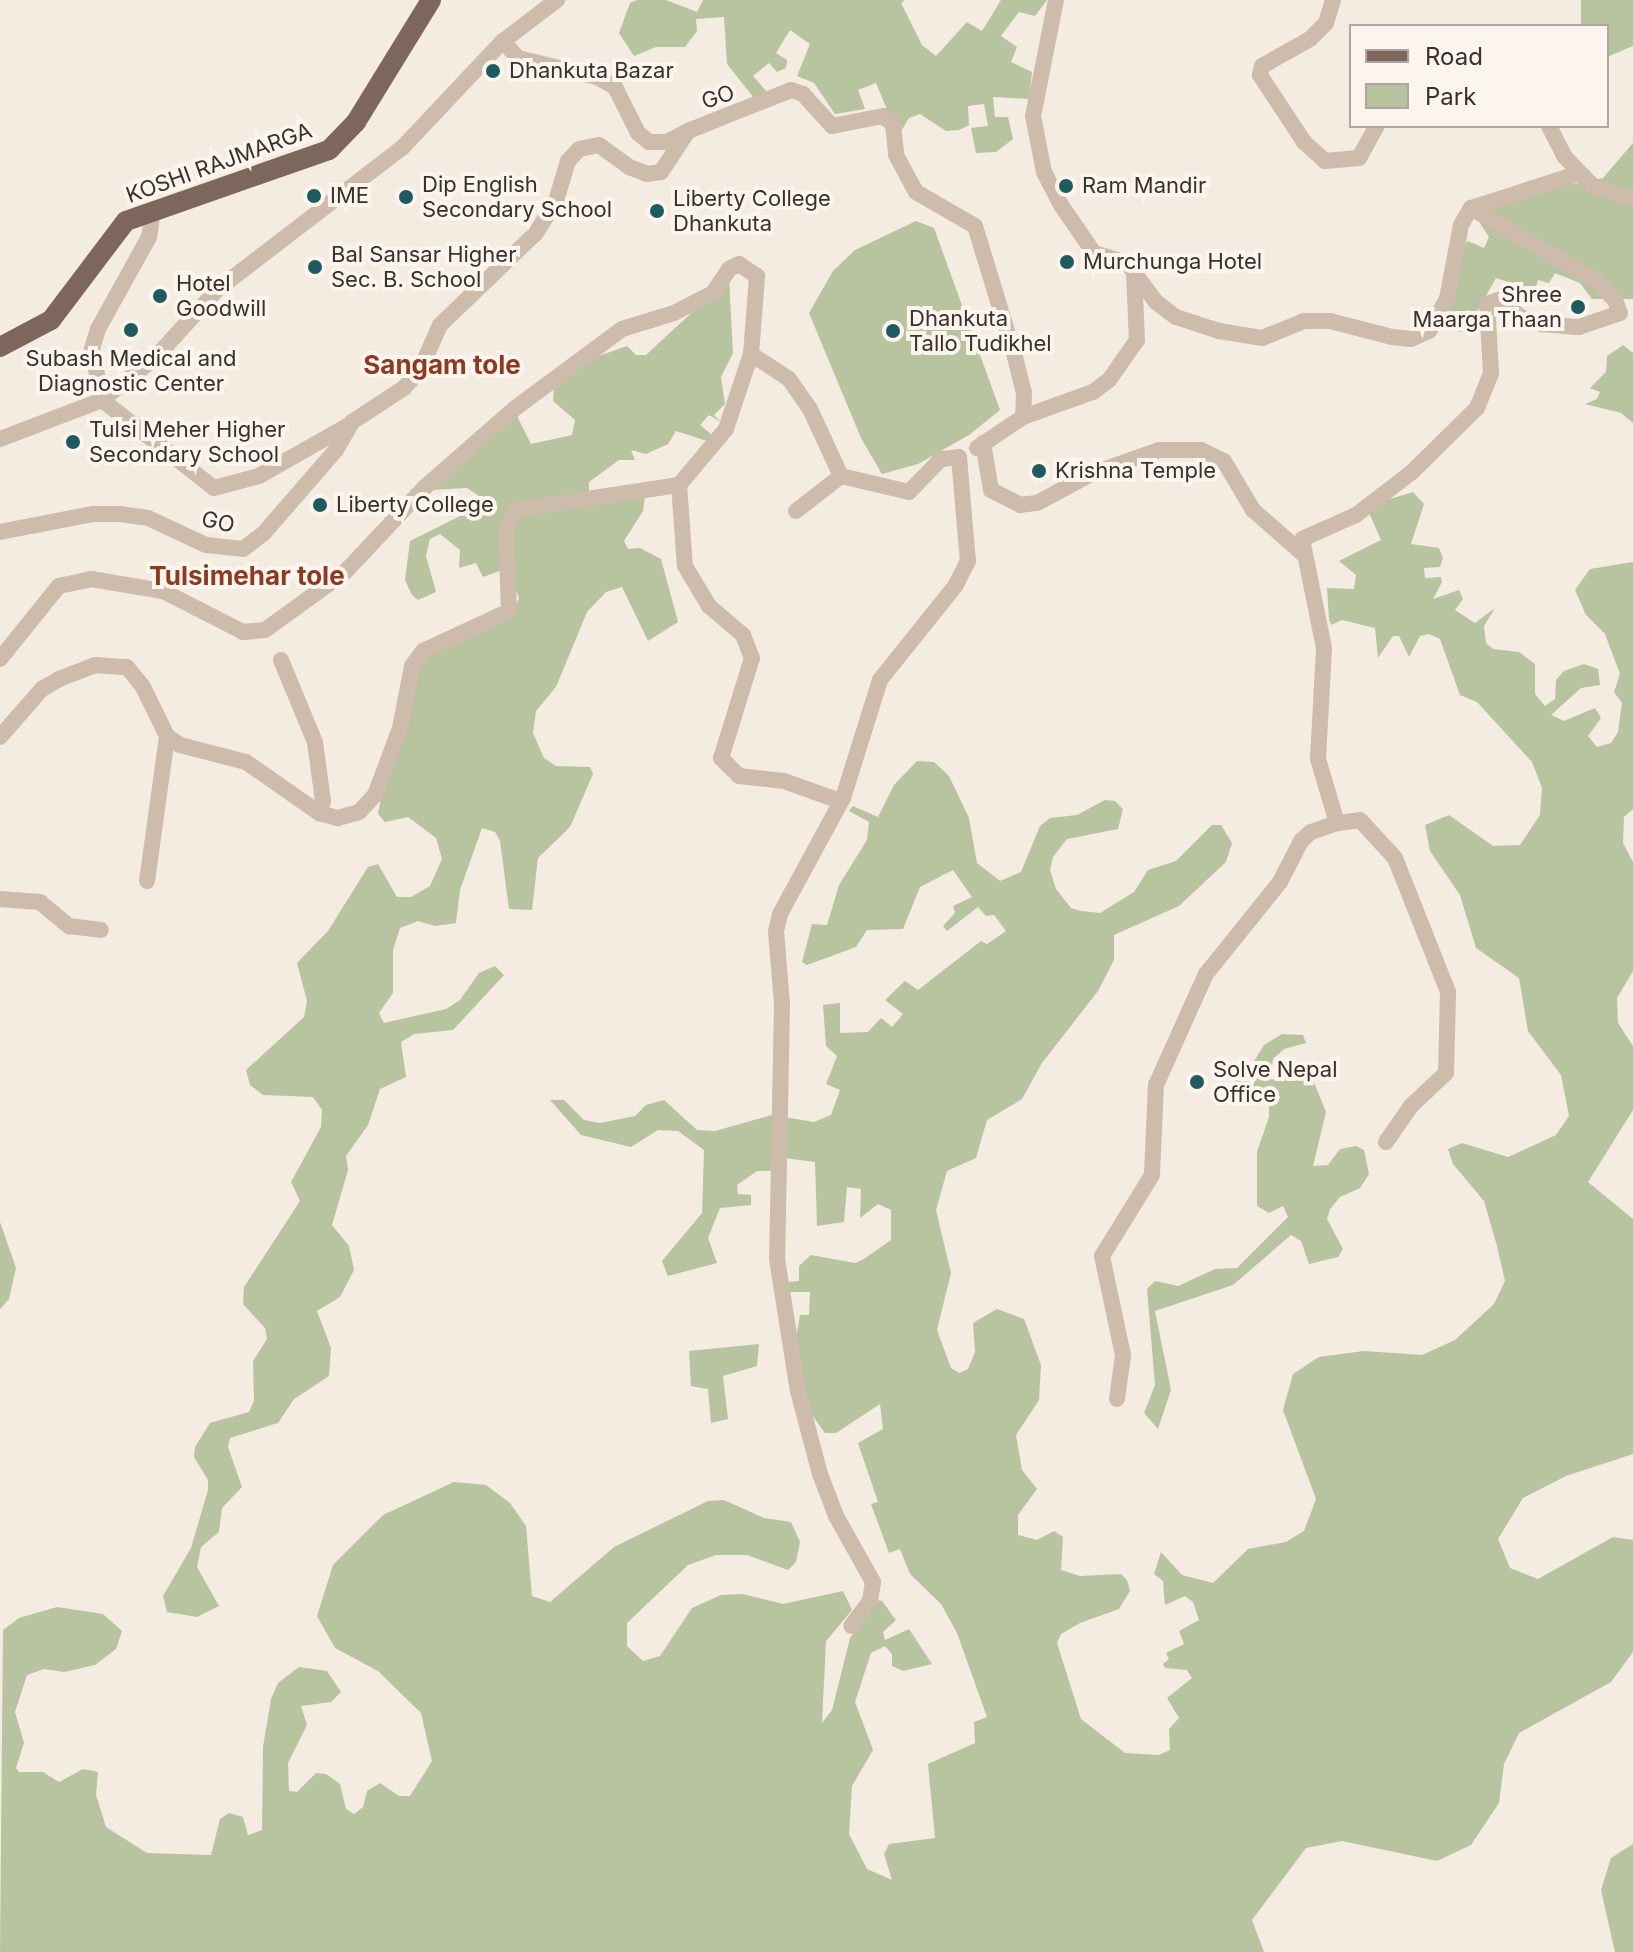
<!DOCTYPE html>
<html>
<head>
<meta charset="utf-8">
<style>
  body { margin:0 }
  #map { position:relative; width:1633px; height:1952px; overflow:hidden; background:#f4ebe1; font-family:Inter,sans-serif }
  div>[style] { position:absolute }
  .green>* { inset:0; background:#b8c4a0 }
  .street>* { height:16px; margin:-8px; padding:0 8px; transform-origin:8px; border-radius:8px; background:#cdbbac }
  .primary>* { height:20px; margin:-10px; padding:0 10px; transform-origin:10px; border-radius:10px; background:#7d675c }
  .dots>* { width:22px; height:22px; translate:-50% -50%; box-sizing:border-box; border:4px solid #fbf5ee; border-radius:50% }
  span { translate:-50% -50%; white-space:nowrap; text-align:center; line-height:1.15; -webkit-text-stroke:8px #fbf5ee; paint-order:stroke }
  .poi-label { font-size:22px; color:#3b302b }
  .left { translate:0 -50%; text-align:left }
  .right { translate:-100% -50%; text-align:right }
  .street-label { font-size:22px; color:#3b302b }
  .quarter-label { font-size:26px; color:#8c3b22; font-weight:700 }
  .legend { position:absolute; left:1349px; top:24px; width:260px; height:104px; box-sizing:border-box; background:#fbf5ee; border:2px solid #aea6a0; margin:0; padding:10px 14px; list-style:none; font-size:24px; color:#3b302b }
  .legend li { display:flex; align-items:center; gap:16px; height:40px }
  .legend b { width:40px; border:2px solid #aea6a0 }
</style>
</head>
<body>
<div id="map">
  <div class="green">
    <i style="clip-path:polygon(637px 0,666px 0,697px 12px,703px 0,905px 0,901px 3px,922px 45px,936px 56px,967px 22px,982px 31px,1001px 0,1047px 0,1035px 16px,1019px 12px,1001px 36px,1017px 47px,1011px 62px,1032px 72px,1029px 99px,993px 97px,995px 117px,1008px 117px,1013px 139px,996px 152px,976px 153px,971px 128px,988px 126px,984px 104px,968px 106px,969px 125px,959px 130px,946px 131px,920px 114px,909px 118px,900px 133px,887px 133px,886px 107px,876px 83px,858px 90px,865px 109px,835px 114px,814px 83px,797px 76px,810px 44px,790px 30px,776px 53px,787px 60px,786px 68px,777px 72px,769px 63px,753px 76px,768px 93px,758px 103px,727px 64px,724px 17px,696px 19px,697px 31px,685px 47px,656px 47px,634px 56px,619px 33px,630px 3px)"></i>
    <i style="clip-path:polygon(1581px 0,1633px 0,1633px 46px,1607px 57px,1607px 26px,1581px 26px)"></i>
    <i style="clip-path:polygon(1633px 143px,1633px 299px,1592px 299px,1580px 283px,1555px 273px,1549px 283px,1538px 280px,1530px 304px,1508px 282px,1496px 278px,1469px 326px,1461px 332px,1448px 329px,1445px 321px,1464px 245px,1468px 241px,1484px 248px,1489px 237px,1476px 217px,1498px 199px,1603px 178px)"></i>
    <i style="clip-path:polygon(916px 221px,934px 228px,1000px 410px,969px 435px,918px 464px,882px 474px,861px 438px,809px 313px,833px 271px,855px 250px)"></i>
    <i style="clip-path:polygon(729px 278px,733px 353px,721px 377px,725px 404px,714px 415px,721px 422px,709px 415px,700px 425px,711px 434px,707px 441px,676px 431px,668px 444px,646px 454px,631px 450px,635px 460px,619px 460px,589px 482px,589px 491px,645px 495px,643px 511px,624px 541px,628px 549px,640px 548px,661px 559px,678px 622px,648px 641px,622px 587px,606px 592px,587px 612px,556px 687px,536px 711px,533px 733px,544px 758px,556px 766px,590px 767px,593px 774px,570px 827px,538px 858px,532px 910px,509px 909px,500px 841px,495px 832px,482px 828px,460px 890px,456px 923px,435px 926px,418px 921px,400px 928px,393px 950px,393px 993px,379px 1013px,384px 1023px,446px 1009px,460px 1000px,479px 973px,495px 966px,504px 975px,453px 1030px,414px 1034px,401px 1042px,406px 1077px,380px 1089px,368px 1125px,346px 1156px,348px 1170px,332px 1225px,349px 1246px,354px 1270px,340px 1297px,317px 1311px,331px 1348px,329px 1376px,294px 1399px,278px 1423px,230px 1438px,228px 1447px,242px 1487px,222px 1508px,219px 1532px,201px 1547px,197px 1567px,219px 1606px,197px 1617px,167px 1612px,163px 1596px,191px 1548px,208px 1490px,208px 1480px,194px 1457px,195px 1447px,210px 1423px,249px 1412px,254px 1401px,253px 1361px,267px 1339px,265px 1328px,243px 1304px,244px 1287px,300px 1201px,291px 1182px,321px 1127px,322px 1110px,313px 1097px,263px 1095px,250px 1085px,246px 1070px,304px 1017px,307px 1001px,297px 963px,328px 931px,368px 867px,378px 864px,397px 897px,411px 897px,430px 886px,442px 859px,436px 838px,408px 817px,385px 822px,378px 814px,404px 678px,430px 649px,511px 617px,519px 598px,507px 568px,483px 577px,476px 563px,459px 568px,460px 550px,440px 534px,430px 539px,426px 556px,436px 592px,418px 600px,412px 595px,405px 580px,410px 541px,488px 502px,467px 488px,430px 490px,517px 416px,531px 444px,572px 435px,575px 420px,553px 401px,554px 386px,579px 363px,627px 346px,636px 355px,646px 355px)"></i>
    <i style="clip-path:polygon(1623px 345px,1633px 353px,1633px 423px,1621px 413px,1585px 404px,1597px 399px,1600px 392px,1590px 388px,1606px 372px,1607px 356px)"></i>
    <i style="clip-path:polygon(1413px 492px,1424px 504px,1411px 544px,1439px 548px,1443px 558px,1440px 567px,1424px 568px,1425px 578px,1441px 577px,1442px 582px,1433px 599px,1459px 590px,1463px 599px,1455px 610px,1475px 623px,1495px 608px,1484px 626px,1486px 643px,1493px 649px,1519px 652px,1535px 664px,1535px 694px,1545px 706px,1555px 699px,1556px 680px,1564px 671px,1584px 664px,1598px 669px,1600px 685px,1581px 688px,1551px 715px,1564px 721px,1595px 708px,1601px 718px,1588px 736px,1597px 747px,1611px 743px,1618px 732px,1622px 703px,1614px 692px,1620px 674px,1605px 634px,1586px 615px,1575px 590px,1590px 569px,1633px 562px,1633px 809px,1624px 817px,1623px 843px,1633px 862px,1633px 971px,1617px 998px,1618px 1023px,1633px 1046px,1633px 1110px,1588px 1182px,1633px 1219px,1633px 1454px,1566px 1476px,1523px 1498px,1498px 1539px,1510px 1568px,1538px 1579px,1613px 1537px,1633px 1540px,1633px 1652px,1611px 1682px,1519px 1733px,1504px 1764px,1499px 1803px,1471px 1845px,1437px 1861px,1342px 1841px,1306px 1848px,1252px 1920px,1264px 1952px,0 1952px,3px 1630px,19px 1618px,57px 1607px,103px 1614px,122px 1631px,116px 1649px,95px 1665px,64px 1672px,44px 1669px,27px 1675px,15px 1712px,24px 1743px,16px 1768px,19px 1772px,43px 1772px,59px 1782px,83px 1769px,98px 1772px,96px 1795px,106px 1827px,147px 1853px,211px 1855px,220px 1819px,229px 1813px,243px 1817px,248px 1835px,262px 1830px,263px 1747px,271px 1699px,278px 1683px,299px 1667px,327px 1671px,341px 1692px,331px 1702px,301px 1706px,307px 1725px,288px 1763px,289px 1791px,297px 1792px,316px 1773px,326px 1774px,340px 1784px,346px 1809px,354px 1814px,363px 1807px,367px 1791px,380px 1783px,399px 1796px,410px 1796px,432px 1761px,421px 1713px,378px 1671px,335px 1648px,317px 1616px,333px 1565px,383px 1515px,454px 1482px,486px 1485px,510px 1503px,526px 1526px,532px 1596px,550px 1602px,614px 1547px,708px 1501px,724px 1500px,764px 1518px,791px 1522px,800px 1542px,796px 1562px,788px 1570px,747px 1555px,716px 1555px,688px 1565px,627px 1623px,627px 1646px,643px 1661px,660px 1656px,692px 1608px,721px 1595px,743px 1594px,783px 1604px,843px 1591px,852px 1610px,826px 1641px,822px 1723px,832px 1710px,850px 1638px,876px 1600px,882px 1601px,896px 1620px,883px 1632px,885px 1640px,909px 1629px,932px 1664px,903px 1671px,892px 1666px,892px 1654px,885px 1646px,871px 1653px,855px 1702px,873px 1750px,852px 1786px,849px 1834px,867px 1869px,892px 1880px,884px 1854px,889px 1844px,935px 1838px,928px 1764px,975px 1743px,974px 1722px,987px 1717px,957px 1633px,941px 1604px,910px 1574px,900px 1549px,889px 1553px,871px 1504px,878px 1502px,858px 1443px,883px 1429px,880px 1404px,836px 1433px,825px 1433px,809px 1411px,796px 1338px,800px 1315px,809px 1315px,810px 1292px,790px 1292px,788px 1282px,799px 1281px,799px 1266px,811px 1255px,855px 1263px,864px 1259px,891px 1240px,891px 1210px,878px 1204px,860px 1218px,861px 1189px,847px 1187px,844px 1222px,817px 1226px,815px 1162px,784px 1158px,776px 1171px,757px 1171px,737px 1185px,738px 1194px,751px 1195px,751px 1205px,720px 1208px,708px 1238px,717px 1263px,668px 1276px,662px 1261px,702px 1213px,704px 1150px,678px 1131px,658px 1130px,631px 1147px,581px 1135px,550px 1100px,564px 1100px,584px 1120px,600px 1123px,635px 1116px,646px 1105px,664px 1100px,697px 1130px,715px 1131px,772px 1115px,814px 1122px,831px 1115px,840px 1090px,826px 1084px,837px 1056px,826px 1046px,823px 1005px,840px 1003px,840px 1033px,868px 1032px,881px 1018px,892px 1027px,903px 1014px,885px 1000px,905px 981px,918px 990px,981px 941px,987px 944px,1006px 931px,994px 915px,986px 916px,978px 907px,947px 931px,943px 926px,955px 913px,953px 906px,972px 897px,953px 870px,920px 887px,903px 929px,867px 930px,856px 947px,807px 965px,802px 962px,812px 924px,827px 925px,839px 885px,867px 840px,869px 822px,849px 811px,853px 806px,878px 817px,894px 785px,917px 761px,934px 762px,949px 776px,969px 818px,977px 863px,1000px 881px,1021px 872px,1040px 826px,1050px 818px,1077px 815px,1105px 800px,1115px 801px,1123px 809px,1118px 829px,1067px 839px,1053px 857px,1050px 870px,1056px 889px,1071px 908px,1081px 911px,1100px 913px,1134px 892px,1148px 870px,1176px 861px,1212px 825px,1221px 825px,1232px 843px,1226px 862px,1179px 906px,1114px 935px,1114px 960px,1098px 991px,1042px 1063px,1022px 1099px,987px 1120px,976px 1158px,947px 1171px,936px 1210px,951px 1273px,937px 1330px,951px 1368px,959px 1373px,968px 1369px,975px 1352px,973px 1323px,997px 1309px,1024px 1319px,1041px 1365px,1039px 1400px,1016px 1435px,1022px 1470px,1037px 1489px,1018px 1515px,1018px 1535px,1037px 1540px,1054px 1531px,1063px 1537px,1061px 1570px,1080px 1576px,1121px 1574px,1127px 1580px,1130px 1591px,1119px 1609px,1080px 1623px,1061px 1634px,1057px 1643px,1081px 1719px,1125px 1753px,1159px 1755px,1170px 1750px,1169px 1729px,1179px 1718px,1167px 1698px,1192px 1678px,1187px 1670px,1165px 1668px,1163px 1664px,1169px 1659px,1166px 1653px,1184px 1644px,1179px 1631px,1199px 1620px,1193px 1602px,1185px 1596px,1165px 1605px,1163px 1581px,1154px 1574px,1161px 1552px,1182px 1575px,1213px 1583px,1248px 1549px,1286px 1542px,1304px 1531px,1316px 1499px,1283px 1410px,1293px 1374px,1319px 1357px,1364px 1351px,1422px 1355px,1455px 1340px,1494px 1304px,1505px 1281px,1497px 1246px,1484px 1201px,1453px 1164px,1448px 1149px,1462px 1143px,1508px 1157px,1556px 1135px,1569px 1116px,1561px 1075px,1528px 1031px,1519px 978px,1476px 948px,1460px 895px,1430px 851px,1425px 825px,1449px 815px,1493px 846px,1520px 845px,1540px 815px,1542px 788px,1532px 762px,1477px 702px,1460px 695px,1440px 639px,1429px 634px,1420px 636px,1409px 657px,1399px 636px,1393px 636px,1378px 658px,1375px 628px,1342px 620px,1331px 625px,1329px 620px,1327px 588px,1354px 589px,1356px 575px,1339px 561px,1381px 540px,1369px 513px,1380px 502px)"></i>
    <i style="clip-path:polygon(1282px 1034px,1303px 1035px,1306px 1043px,1284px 1049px,1273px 1059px,1270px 1079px,1279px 1080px,1300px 1065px,1309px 1070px,1326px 1112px,1313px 1166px,1328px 1165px,1340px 1149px,1356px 1146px,1364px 1150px,1369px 1174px,1360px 1188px,1340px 1197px,1330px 1209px,1327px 1219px,1343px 1249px,1338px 1257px,1309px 1264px,1301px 1241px,1291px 1235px,1233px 1285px,1155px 1311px,1171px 1390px,1158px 1429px,1144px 1413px,1155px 1385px,1147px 1289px,1155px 1281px,1178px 1286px,1215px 1269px,1237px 1268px,1288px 1217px,1283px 1206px,1269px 1213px,1257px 1206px,1257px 1152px,1269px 1117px,1269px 1091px,1242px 1087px,1217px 1069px,1227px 1061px,1248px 1071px,1264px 1045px)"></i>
    <i style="clip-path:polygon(0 1222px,16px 1268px,9px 1299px,0 1309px)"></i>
    <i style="clip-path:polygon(759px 1344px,757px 1366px,723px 1376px,728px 1419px,711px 1423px,708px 1389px,691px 1386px,689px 1351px)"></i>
    <i style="clip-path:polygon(1633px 1844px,1633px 1952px,1615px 1952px,1601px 1890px,1611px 1858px)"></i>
  </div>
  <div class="street">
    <i style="left:1056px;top:0;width:118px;rotate:101.2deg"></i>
    <i style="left:1033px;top:116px;width:57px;rotate:78.9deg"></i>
    <i style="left:1044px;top:172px;width:37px;rotate:63deg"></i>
    <i style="left:1061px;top:205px;width:58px;rotate:55.5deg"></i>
    <i style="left:1094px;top:253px;width:34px;rotate:17deg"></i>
    <i style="left:1127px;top:263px;width:49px;rotate:53.4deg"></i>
    <i style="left:1156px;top:302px;width:25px;rotate:37deg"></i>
    <i style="left:1176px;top:317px;width:45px;rotate:18deg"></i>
    <i style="left:1219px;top:331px;width:44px;rotate:9.2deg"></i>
    <i style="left:1262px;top:338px;width:45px;rotate:-22deg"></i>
    <i style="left:1304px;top:321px;width:26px"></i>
    <i style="left:1330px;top:321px;width:64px;rotate:14.5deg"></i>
    <i style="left:1392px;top:337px;width:19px;rotate:6deg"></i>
    <i style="left:1411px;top:339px;width:20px;rotate:-24deg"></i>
    <i style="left:1429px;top:331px;width:37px;rotate:-61deg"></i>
    <i style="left:1447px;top:299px;width:75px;rotate:-79.3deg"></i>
    <i style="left:1461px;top:225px;width:20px;rotate:-60deg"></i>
    <i style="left:1471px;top:208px;width:114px;rotate:-17.8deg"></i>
    <i style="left:1333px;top:0;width:24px;rotate:107deg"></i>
    <i style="left:1326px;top:23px;width:23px;rotate:135deg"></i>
    <i style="left:1310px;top:39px;width:55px;rotate:150.6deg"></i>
    <i style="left:1262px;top:66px;width:9px;rotate:103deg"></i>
    <i style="left:1260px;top:75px;width:80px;rotate:56.7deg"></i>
    <i style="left:1304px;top:142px;width:28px;rotate:42deg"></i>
    <i style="left:1325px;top:161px;width:34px;rotate:-5deg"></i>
    <i style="left:1359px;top:158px;width:37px;rotate:-61deg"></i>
    <i style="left:503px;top:41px;width:23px;rotate:49deg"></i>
    <i style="left:518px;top:58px;width:81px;rotate:13.5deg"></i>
    <i style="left:597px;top:77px;width:21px;rotate:29deg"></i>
    <i style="left:615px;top:87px;width:51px;rotate:63.4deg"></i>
    <i style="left:638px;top:133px;width:14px;rotate:39deg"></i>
    <i style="left:649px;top:142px;width:18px"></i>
    <i style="left:667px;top:142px;width:24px;rotate:-28deg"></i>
    <i style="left:1549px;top:126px;width:34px;rotate:63deg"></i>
    <i style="left:1564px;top:156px;width:42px;rotate:46deg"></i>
    <i style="left:1593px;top:186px;width:42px;rotate:18deg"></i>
    <i style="left:153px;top:210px;width:27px;rotate:98deg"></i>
    <i style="left:149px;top:237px;width:105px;rotate:119deg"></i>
    <i style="left:98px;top:329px;width:21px;rotate:107deg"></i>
    <i style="left:92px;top:349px;width:52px;rotate:78.9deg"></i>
    <i style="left:102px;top:400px;width:142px;rotate:38.2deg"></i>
    <i style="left:214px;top:488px;width:47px;rotate:-14.9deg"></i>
    <i style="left:259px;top:476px;width:101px;rotate:-29.6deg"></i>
    <i style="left:0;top:439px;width:109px;rotate:-20.9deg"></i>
    <i style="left:102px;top:400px;width:66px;rotate:-38.3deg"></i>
    <i style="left:154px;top:359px;width:95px;rotate:-47.6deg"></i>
    <i style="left:218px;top:289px;width:232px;rotate:-37.5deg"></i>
    <i style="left:402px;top:148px;width:147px;rotate:-46.7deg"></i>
    <i style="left:503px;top:41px;width:68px;rotate:-37.2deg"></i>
    <i style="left:983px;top:443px;width:48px;rotate:80.3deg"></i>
    <i style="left:991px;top:490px;width:33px;rotate:27deg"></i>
    <i style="left:1020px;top:505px;width:17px;rotate:-7deg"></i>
    <i style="left:1037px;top:503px;width:61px;rotate:-28.2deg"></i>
    <i style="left:1091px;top:474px;width:72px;rotate:-19.4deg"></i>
    <i style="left:1159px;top:450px;width:42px"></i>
    <i style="left:1201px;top:450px;width:25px;rotate:26deg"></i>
    <i style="left:1224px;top:461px;width:57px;rotate:59.4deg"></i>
    <i style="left:1253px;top:510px;width:67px;rotate:41.3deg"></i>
    <i style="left:977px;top:448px;width:55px;rotate:-34deg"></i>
    <i style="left:1023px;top:417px;width:74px;rotate:-19.7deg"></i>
    <i style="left:1093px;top:392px;width:20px;rotate:-37deg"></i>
    <i style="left:1109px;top:380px;width:49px;rotate:-55deg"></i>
    <i style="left:1137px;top:340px;width:65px;rotate:-92.6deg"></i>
    <i style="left:679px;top:485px;width:73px;rotate:-50deg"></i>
    <i style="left:726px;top:429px;width:79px;rotate:-71.6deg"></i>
    <i style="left:796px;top:511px;width:57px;rotate:-37.9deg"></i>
    <i style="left:0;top:532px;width:95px;rotate:-11deg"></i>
    <i style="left:93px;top:514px;width:27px"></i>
    <i style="left:120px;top:514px;width:28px;rotate:8deg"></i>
    <i style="left:148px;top:518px;width:64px;rotate:25deg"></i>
    <i style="left:206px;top:545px;width:37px;rotate:6deg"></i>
    <i style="left:243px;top:549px;width:25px;rotate:-37deg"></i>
    <i style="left:263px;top:534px;width:111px;rotate:-49deg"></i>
    <i style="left:336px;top:450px;width:32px;rotate:-60deg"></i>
    <i style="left:352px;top:422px;width:62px;rotate:-33.2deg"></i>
    <i style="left:404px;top:388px;width:24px;rotate:-48deg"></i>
    <i style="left:420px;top:370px;width:49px;rotate:-66deg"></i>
    <i style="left:440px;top:325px;width:133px;rotate:-43.8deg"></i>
    <i style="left:536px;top:233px;width:38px;rotate:-58deg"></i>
    <i style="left:556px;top:201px;width:42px;rotate:-73.3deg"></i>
    <i style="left:568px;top:161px;width:16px;rotate:-47deg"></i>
    <i style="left:579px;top:149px;width:20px;rotate:-11deg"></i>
    <i style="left:599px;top:145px;width:37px;rotate:36deg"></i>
    <i style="left:629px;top:167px;width:19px;rotate:21deg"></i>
    <i style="left:647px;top:174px;width:14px;rotate:-8deg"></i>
    <i style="left:661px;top:172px;width:49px;rotate:-56.6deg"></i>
    <i style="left:688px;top:131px;width:111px;rotate:-21.7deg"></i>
    <i style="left:791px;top:90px;width:13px;rotate:18deg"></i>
    <i style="left:803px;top:94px;width:43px;rotate:47.8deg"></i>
    <i style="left:832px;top:126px;width:52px;rotate:-11.1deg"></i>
    <i style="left:883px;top:116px;width:13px;rotate:39deg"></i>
    <i style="left:893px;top:124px;width:31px;rotate:84deg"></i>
    <i style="left:896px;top:155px;width:42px;rotate:61.6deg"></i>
    <i style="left:916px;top:192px;width:68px;rotate:30deg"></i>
    <i style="left:975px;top:226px;width:137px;rotate:73deg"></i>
    <i style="left:1015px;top:357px;width:36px;rotate:76deg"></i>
    <i style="left:1024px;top:392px;width:25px;rotate:92deg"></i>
    <i style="left:0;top:659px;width:94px;rotate:-51.1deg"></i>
    <i style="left:59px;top:586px;width:33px;rotate:-12deg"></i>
    <i style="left:91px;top:579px;width:73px;rotate:9.5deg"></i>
    <i style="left:163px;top:591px;width:90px;rotate:27.1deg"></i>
    <i style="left:243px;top:632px;width:22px;rotate:-5deg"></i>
    <i style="left:265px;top:630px;width:99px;rotate:-35.9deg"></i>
    <i style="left:345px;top:572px;width:117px;rotate:-46.7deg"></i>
    <i style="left:425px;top:487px;width:118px;rotate:-41.2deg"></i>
    <i style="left:514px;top:409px;width:134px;rotate:-36.5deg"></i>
    <i style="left:622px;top:329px;width:54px;rotate:-17.1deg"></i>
    <i style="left:674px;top:313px;width:44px;rotate:-27.1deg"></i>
    <i style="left:713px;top:293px;width:29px;rotate:-56deg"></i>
    <i style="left:729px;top:269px;width:11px;rotate:-27deg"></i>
    <i style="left:739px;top:264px;width:22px;rotate:34deg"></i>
    <i style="left:757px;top:276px;width:78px;rotate:94.4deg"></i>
    <i style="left:751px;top:354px;width:45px;rotate:33.3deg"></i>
    <i style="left:789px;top:379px;width:37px;rotate:55deg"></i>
    <i style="left:810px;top:409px;width:74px;rotate:65.2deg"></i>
    <i style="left:841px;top:476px;width:70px;rotate:13.2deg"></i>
    <i style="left:909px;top:492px;width:46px;rotate:-45.9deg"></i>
    <i style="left:941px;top:459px;width:18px;rotate:-6deg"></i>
    <i style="left:959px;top:457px;width:104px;rotate:85.1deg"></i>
    <i style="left:968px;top:561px;width:27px;rotate:117deg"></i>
    <i style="left:956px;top:585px;width:122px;rotate:128.7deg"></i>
    <i style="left:880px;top:680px;width:124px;rotate:107.4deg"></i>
    <i style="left:843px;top:798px;width:132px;rotate:118.5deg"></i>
    <i style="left:780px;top:914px;width:17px;rotate:103deg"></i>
    <i style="left:776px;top:931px;width:73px;rotate:85.3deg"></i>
    <i style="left:782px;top:1004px;width:255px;rotate:91.1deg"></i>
    <i style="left:777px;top:1259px;width:134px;rotate:81deg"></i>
    <i style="left:798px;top:1391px;width:86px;rotate:75.2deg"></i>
    <i style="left:820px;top:1474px;width:45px;rotate:69.1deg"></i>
    <i style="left:836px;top:1516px;width:76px;rotate:60.7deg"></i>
    <i style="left:873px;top:1582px;width:19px;rotate:99deg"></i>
    <i style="left:870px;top:1601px;width:31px;rotate:127deg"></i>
    <i style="left:281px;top:660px;width:89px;rotate:67.5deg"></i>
    <i style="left:315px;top:742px;width:60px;rotate:82.3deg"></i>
    <i style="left:323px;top:801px;width:13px;rotate:108deg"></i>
    <i style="left:0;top:737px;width:64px;rotate:-48.8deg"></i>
    <i style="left:42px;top:689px;width:20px;rotate:-30deg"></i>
    <i style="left:59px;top:679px;width:39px;rotate:-21deg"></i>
    <i style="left:95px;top:665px;width:32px;rotate:4deg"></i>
    <i style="left:127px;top:667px;width:26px;rotate:51deg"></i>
    <i style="left:143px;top:687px;width:55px;rotate:63.9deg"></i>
    <i style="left:167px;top:736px;width:16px;rotate:35deg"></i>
    <i style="left:180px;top:745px;width:68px;rotate:14.4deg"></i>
    <i style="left:246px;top:762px;width:89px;rotate:34.9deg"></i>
    <i style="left:319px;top:813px;width:20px;rotate:15deg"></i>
    <i style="left:338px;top:818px;width:22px;rotate:-16deg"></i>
    <i style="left:359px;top:812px;width:23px;rotate:-47deg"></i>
    <i style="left:375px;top:795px;width:72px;rotate:-69.5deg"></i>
    <i style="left:400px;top:728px;width:63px;rotate:-79deg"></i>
    <i style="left:412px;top:666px;width:19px;rotate:-54deg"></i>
    <i style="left:423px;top:651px;width:95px;rotate:-24.9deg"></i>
    <i style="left:509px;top:611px;width:82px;rotate:-92.1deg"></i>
    <i style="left:506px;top:529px;width:21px;rotate:-65deg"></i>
    <i style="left:515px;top:510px;width:166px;rotate:-8.7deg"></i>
    <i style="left:679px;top:485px;width:81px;rotate:85.8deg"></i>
    <i style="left:685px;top:566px;width:47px;rotate:59deg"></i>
    <i style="left:709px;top:606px;width:45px;rotate:40.5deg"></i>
    <i style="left:743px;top:635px;width:25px;rotate:69deg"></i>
    <i style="left:752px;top:658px;width:105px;rotate:107.2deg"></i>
    <i style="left:721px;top:758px;width:25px;rotate:45deg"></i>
    <i style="left:739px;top:776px;width:45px;rotate:6.3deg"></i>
    <i style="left:784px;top:781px;width:59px;rotate:19.7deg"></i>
    <i style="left:1337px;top:823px;width:23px;rotate:-7deg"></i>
    <i style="left:1360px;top:820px;width:52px;rotate:47.4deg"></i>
    <i style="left:1395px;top:858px;width:144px;rotate:68.4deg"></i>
    <i style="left:1448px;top:992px;width:81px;rotate:91.4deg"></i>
    <i style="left:1446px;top:1073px;width:48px;rotate:136.7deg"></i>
    <i style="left:1411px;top:1106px;width:44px;rotate:124.8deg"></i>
    <i style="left:147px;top:881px;width:146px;rotate:-82.1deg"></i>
    <i style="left:0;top:899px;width:40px;rotate:4.3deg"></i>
    <i style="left:40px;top:902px;width:38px;rotate:40deg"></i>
    <i style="left:69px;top:926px;width:32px;rotate:7deg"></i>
    <i style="left:1117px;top:1399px;width:44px;rotate:-82.2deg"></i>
    <i style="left:1123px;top:1355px;width:101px;rotate:-102deg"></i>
    <i style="left:1102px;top:1256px;width:95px;rotate:-58.3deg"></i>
    <i style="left:1152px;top:1175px;width:90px;rotate:-87.5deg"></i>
    <i style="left:1156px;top:1085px;width:122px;rotate:-65.8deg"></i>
    <i style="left:1206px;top:974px;width:118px;rotate:-51.2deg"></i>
    <i style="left:1280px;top:882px;width:46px;rotate:-62.9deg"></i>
    <i style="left:1301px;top:841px;width:13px;rotate:-42deg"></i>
    <i style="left:1311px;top:832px;width:28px;rotate:-19deg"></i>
    <i style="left:1337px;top:823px;width:67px;rotate:-106.5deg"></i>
    <i style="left:1318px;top:759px;width:111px;rotate:-86.9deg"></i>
    <i style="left:1324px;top:648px;width:111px;rotate:-101.4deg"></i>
    <i style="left:1302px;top:539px;width:59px;rotate:-24deg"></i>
    <i style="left:1356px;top:515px;width:71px;rotate:-37.5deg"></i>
    <i style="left:1412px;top:472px;width:91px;rotate:-44.6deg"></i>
    <i style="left:1477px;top:408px;width:38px;rotate:-68deg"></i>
    <i style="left:1491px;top:373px;width:69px;rotate:-93.3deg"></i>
    <i style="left:1487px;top:304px;width:12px;rotate:-20deg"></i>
    <i style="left:1498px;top:300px;width:32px;rotate:36deg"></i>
    <i style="left:1524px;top:319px;width:19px;rotate:16deg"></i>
    <i style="left:1542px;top:324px;width:37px;rotate:5deg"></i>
    <i style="left:1579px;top:327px;width:43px;rotate:-18.9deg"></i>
    <i style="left:1620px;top:313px;width:14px;rotate:-111deg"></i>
    <i style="left:1615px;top:300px;width:28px;rotate:-135deg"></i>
    <i style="left:1595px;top:280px;width:143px;rotate:-149.9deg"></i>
  </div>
  <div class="primary">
    <i style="left:0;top:347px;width:58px;rotate:-27.9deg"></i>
    <i style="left:51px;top:320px;width:124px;rotate:-52.9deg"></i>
    <i style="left:126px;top:221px;width:215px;rotate:-19.3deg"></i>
    <i style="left:329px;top:150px;width:39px;rotate:-46deg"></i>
    <i style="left:356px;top:122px;width:143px;rotate:-58.4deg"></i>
  </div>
  <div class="dots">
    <i style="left:493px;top:71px;background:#1f5a5e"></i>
    <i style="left:1066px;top:186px;background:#1f5a5e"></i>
    <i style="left:314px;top:196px;background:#1f5a5e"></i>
    <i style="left:406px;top:197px;background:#1f5a5e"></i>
    <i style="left:657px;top:211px;background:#1f5a5e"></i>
    <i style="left:1067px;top:262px;background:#1f5a5e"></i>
    <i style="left:315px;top:267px;background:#1f5a5e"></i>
    <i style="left:160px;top:296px;background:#1f5a5e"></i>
    <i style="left:1578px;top:307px;background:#1f5a5e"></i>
    <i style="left:131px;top:330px;background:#1f5a5e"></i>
    <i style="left:893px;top:331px;background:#1f5a5e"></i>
    <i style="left:73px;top:442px;background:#1f5a5e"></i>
    <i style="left:1039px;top:471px;background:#1f5a5e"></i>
    <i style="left:320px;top:505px;background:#1f5a5e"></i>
    <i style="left:1197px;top:1082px;background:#1f5a5e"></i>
  </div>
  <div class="poi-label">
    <span class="left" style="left:509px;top:71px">Dhankuta Bazar</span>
    <span class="left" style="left:422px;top:197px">Dip English<br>Secondary School</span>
    <span class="left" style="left:1082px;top:186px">Ram Mandir</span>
    <span class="left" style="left:330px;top:196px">IME</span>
    <span class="left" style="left:673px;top:211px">Liberty College<br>Dhankuta</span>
    <span class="left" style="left:331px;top:267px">Bal Sansar Higher<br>Sec. B. School</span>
    <span class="left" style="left:1083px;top:262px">Murchunga Hotel</span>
    <span class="left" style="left:176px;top:296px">Hotel<br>Goodwill</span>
    <span class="right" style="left:1562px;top:307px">Shree<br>Maarga Thaan</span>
    <span class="left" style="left:909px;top:331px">Dhankuta<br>Tallo Tudikhel</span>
    <span style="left:131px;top:371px">Subash Medical and<br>Diagnostic Center</span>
    <span class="left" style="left:89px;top:442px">Tulsi Meher Higher<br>Secondary School</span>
    <span class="left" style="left:1055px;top:471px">Krishna Temple</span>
    <span class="left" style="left:336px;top:505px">Liberty College</span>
    <span class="left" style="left:1213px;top:1082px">Solve Nepal<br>Office</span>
  </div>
  <div class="street-label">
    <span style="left:718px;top:97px;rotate:-18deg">GO</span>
    <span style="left:219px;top:163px;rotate:-20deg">KOSHI RAJMARGA</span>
    <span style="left:218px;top:522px;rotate:13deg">GO</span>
  </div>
  <div class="quarter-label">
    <span style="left:442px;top:365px">Sangam tole</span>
    <span style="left:247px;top:576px">Tulsimehar tole</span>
  </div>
  <ul class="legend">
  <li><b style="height:10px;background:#7d675c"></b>Road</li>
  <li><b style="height:22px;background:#b8c4a0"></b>Park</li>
  </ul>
</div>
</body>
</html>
